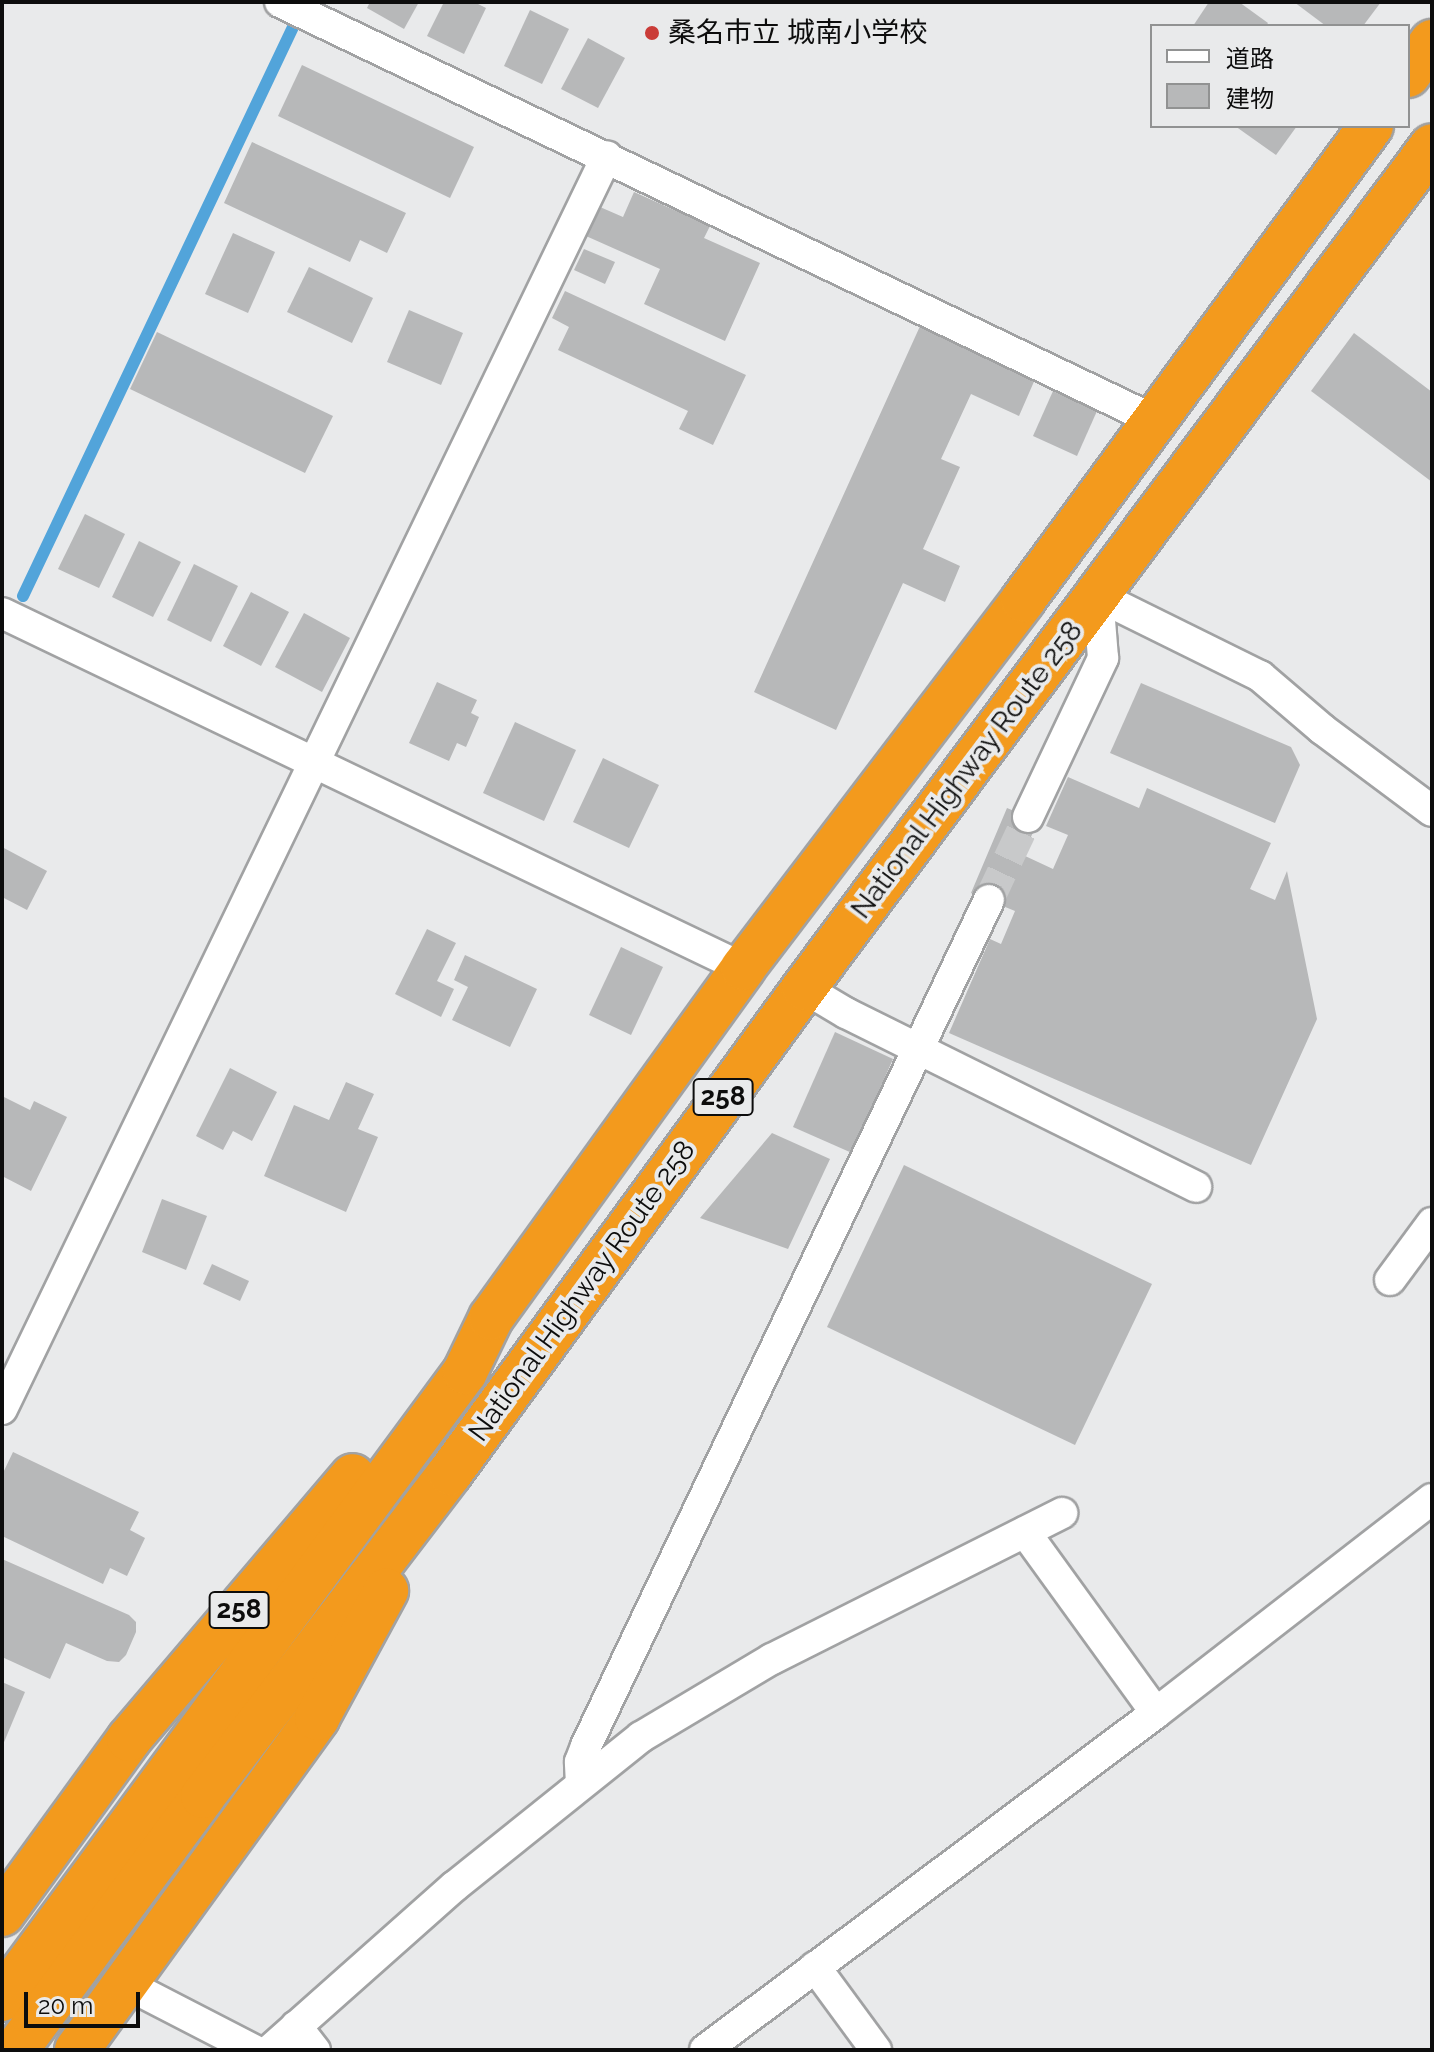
<!DOCTYPE html>
<html>
<head>
<meta charset="utf-8">
<style>
  body { margin:0 }
  #map { position:relative; width:1434px; height:2052px; overflow:hidden; background:#e9eaeb; font-family:Raleway,"Noto Sans JP",sans-serif }
  div>[style] { position:absolute }
  .stream>* { height:12px; margin:-6px; padding:0 6px; transform-origin:6px; border-radius:6px; background:#52a4da }
  .building>* { inset:0; background:#b7b8b9 }
  .street-tunnel>* { height:30px; margin-top:-15px; transform-origin:0; background:repeating-linear-gradient(90deg,#c8c9ca 0 30px,transparent 0 45px) }
  .roads { filter:drop-shadow(2px 0 #a1a2a3) drop-shadow(-2px 0 #a1a2a3) drop-shadow(0 2px #a1a2a3) drop-shadow(0 -2px #a1a2a3) }
  .street>* { height:30px; margin:-15px; padding:0 15px; transform-origin:15px; border-radius:15px; background:#fff }
  .highway>* { height:44px; margin:-22px; padding:0 22px; transform-origin:22px; border-radius:22px; background:#f39a1d }
  .dots>* { width:22px; height:22px; translate:-50% -50%; box-sizing:border-box; border:4px solid #e9eaeb; border-radius:50% }
  span { translate:-50% -50%; white-space:nowrap; text-align:center; line-height:1.15; -webkit-text-stroke:8px #e9eaeb; paint-order:stroke }
  .shield-label span { padding:2px 6px; background:#e9eaeb; border:2px solid; border-radius:6px; -webkit-text-stroke-width:0 }
  .shield-label { font-size:26px; color:#0d0d0d; font-weight:700 }
  .poi-label { font-size:28px; color:#0d0d0d }
  .left { translate:0 -50%; text-align:left }
  .street-label { font-size:28px; color:#0d0d0d }
  .frame { position:absolute; inset:0; border:4px solid #0d0d0d; pointer-events:none }
  .legend { position:absolute; left:1150px; top:24px; width:260px; height:104px; box-sizing:border-box; background:#e9eaeb; border:2px solid #919292; margin:0; padding:10px 14px; list-style:none; font-size:24px; color:#0d0d0d }
  .legend li { display:flex; align-items:center; gap:16px; height:40px }
  .legend b { width:40px; border:2px solid #919292 }
  .scale { position:absolute; left:24px; top:1992px; width:116px; height:36px; box-sizing:border-box; border:4px solid #0d0d0d; border-top:0; padding-left:10px; font-size:24px; line-height:28px; white-space:nowrap; color:#0d0d0d; -webkit-text-stroke:6px #e9eaeb; paint-order:stroke }
</style>
</head>
<body>
<div id="map">
  <div class="stream">
    <i style="left:23px;top:596px;width:634px;rotate:-64.61deg"></i>
  </div>
  <div class="building">
    <i style="clip-path:polygon(370px 2px,419px 2px,404px 29px,367px 8px)"></i>
    <i style="clip-path:polygon(444px 2px,474px 2px,486px 8px,464px 54px,427px 36px)"></i>
    <i style="clip-path:polygon(1209px 2px,1239px 2px,1268px 23px,1266px 26px,1193px 26px)"></i>
    <i style="clip-path:polygon(1294px 2px,1381px 2px,1363px 26px,1326px 26px)"></i>
    <i style="clip-path:polygon(530px 10px,569px 29px,542px 84px,504px 66px)"></i>
    <i style="clip-path:polygon(588px 38px,625px 58px,598px 108px,561px 89px)"></i>
    <i style="clip-path:polygon(302px 65px,474px 147px,450px 198px,278px 116px)"></i>
    <i style="clip-path:polygon(1235px 126px,1297px 126px,1276px 155px)"></i>
    <i style="clip-path:polygon(252px 142px,406px 213px,387px 253px,360px 240px,350px 262px,224px 203px)"></i>
    <i style="clip-path:polygon(634px 192px,710px 226px,704px 238px,760px 263px,725px 341px,644px 304px,660px 269px,586px 236px,600px 207px,623px 217px)"></i>
    <i style="clip-path:polygon(233px 233px,275px 252px,248px 313px,205px 294px)"></i>
    <i style="clip-path:polygon(584px 249px,615px 262px,605px 284px,574px 270px)"></i>
    <i style="clip-path:polygon(309px 267px,373px 298px,352px 343px,287px 312px)"></i>
    <i style="clip-path:polygon(565px 291px,746px 375px,713px 445px,679px 429px,688px 411px,558px 350px,569px 327px,552px 318px)"></i>
    <i style="clip-path:polygon(409px 310px,463px 333px,441px 385px,387px 362px)"></i>
    <i style="clip-path:polygon(921px 324px,1036px 377px,1019px 416px,971px 394px,941px 459px,960px 467px,923px 549px,960px 566px,945px 602px,903px 583px,836px 730px,754px 692px)"></i>
    <i style="clip-path:polygon(157px 332px,333px 416px,305px 473px,130px 389px)"></i>
    <i style="clip-path:polygon(1354px 333px,1432px 392px,1432px 482px,1311px 391px)"></i>
    <i style="clip-path:polygon(1053px 391px,1097px 411px,1077px 456px,1033px 436px)"></i>
    <i style="clip-path:polygon(85px 514px,125px 534px,99px 588px,58px 569px)"></i>
    <i style="clip-path:polygon(139px 541px,181px 562px,153px 617px,112px 597px)"></i>
    <i style="clip-path:polygon(194px 564px,238px 586px,211px 642px,167px 620px)"></i>
    <i style="clip-path:polygon(251px 592px,289px 612px,261px 666px,223px 646px)"></i>
    <i style="clip-path:polygon(304px 613px,350px 638px,322px 692px,275px 667px)"></i>
    <i style="clip-path:polygon(437px 682px,477px 700px,471px 713px,479px 717px,466px 747px,457px 743px,449px 761px,409px 743px)"></i>
    <i style="clip-path:polygon(1141px 683px,1291px 747px,1300px 765px,1275px 823px,1110px 753px)"></i>
    <i style="clip-path:polygon(515px 722px,576px 750px,544px 821px,483px 793px)"></i>
    <i style="clip-path:polygon(603px 758px,659px 785px,629px 848px,573px 822px)"></i>
    <i style="clip-path:polygon(1068px 777px,1139px 808px,1147px 788px,1271px 843px,1250px 889px,1275px 900px,1287px 871px,1317px 1019px,1251px 1165px,949px 1033px,990px 939px,1001px 944px,1015px 911px,971px 893px,1007px 808px,1038px 821px,1023px 855px,1053px 869px,1068px 835px,1046px 826px)"></i>
    <i style="clip-path:polygon(2px 847px,47px 871px,27px 910px,2px 897px)"></i>
    <i style="clip-path:polygon(427px 929px,456px 943px,437px 981px,454px 989px,441px 1017px,395px 994px)"></i>
    <i style="clip-path:polygon(621px 947px,663px 967px,631px 1035px,589px 1015px)"></i>
    <i style="clip-path:polygon(465px 955px,537px 989px,510px 1047px,452px 1020px,468px 987px,454px 980px)"></i>
    <i style="clip-path:polygon(835px 1032px,893px 1059px,852px 1153px,793px 1127px)"></i>
    <i style="clip-path:polygon(230px 1068px,277px 1092px,252px 1141px,233px 1131px,223px 1150px,196px 1136px)"></i>
    <i style="clip-path:polygon(346px 1082px,374px 1094px,358px 1129px,378px 1137px,346px 1212px,264px 1176px,294px 1105px,329px 1120px)"></i>
    <i style="clip-path:polygon(2px 1096px,30px 1110px,34px 1101px,67px 1117px,31px 1191px,2px 1176px)"></i>
    <i style="clip-path:polygon(772px 1133px,830px 1159px,788px 1249px,700px 1218px)"></i>
    <i style="clip-path:polygon(904px 1165px,1152px 1284px,1075px 1445px,827px 1327px)"></i>
    <i style="clip-path:polygon(162px 1199px,207px 1216px,186px 1270px,142px 1252px)"></i>
    <i style="clip-path:polygon(212px 1264px,249px 1281px,240px 1301px,203px 1284px)"></i>
    <i style="clip-path:polygon(13px 1452px,139px 1512px,130px 1530px,145px 1538px,127px 1576px,110px 1568px,103px 1584px,2px 1536px,2px 1475px)"></i>
    <i style="clip-path:polygon(2px 1559px,129px 1615px,136px 1622px,136px 1632px,126px 1655px,119px 1662px,107px 1661px,66px 1643px,50px 1679px,2px 1657px)"></i>
    <i style="clip-path:polygon(2px 1682px,25px 1692px,2px 1747px)"></i>
  </div>
  <div class="street-tunnel">
    <i style="left:989px;top:900px;width:92px;rotate:-64.8deg"></i>
  </div>
  <div class="roads">
    <div class="street">
      <i style="left:280px;top:2px;width:971px;rotate:25.56deg"></i>
      <i style="left:1098px;top:596px;width:181px;rotate:26.3deg"></i>
      <i style="left:1260px;top:676px;width:82px;rotate:40.5deg"></i>
      <i style="left:1322px;top:729px;width:137px;rotate:36.7deg"></i>
      <i style="left:2px;top:613px;width:822px;rotate:25.6deg"></i>
      <i style="left:1028px;top:817px;width:176px;rotate:-64.7deg"></i>
      <i style="left:1103px;top:658px;width:62px;rotate:-94.6deg"></i>
      <i style="left:804px;top:988px;width:49px;rotate:30.8deg"></i>
      <i style="left:846px;top:1013px;width:391px;rotate:26.4deg"></i>
      <i style="left:1390px;top:1280px;width:71px;rotate:-53.6deg"></i>
      <i style="left:2px;top:1409px;width:1391px;rotate:-64.23deg"></i>
      <i style="left:1025px;top:1532px;width:223px;rotate:54.1deg"></i>
      <i style="left:581px;top:1784px;width:22px;rotate:-93deg"></i>
      <i style="left:580px;top:1762px;width:17px;rotate:-69deg"></i>
      <i style="left:586px;top:1746px;width:937px;rotate:-64.53deg"></i>
      <i style="left:815px;top:1967px;width:103px;rotate:53.7deg"></i>
      <i style="left:126px;top:1984px;width:144px;rotate:27.3deg"></i>
      <i style="left:296px;top:2026px;width:31px;rotate:52deg"></i>
      <i style="left:270px;top:2050px;width:247px;rotate:-41.6deg"></i>
      <i style="left:455px;top:1886px;width:238px;rotate:-38.7deg"></i>
      <i style="left:641px;top:1737px;width:152px;rotate:-30.8deg"></i>
      <i style="left:772px;top:1659px;width:325px;rotate:-26.7deg"></i>
      <i style="left:705px;top:2050px;width:563px;rotate:-36.77deg"></i>
      <i style="left:1156px;top:1713px;width:349px;rotate:-37.8deg"></i>
    </div>
    <div class="highway">
      <i style="left:1408px;top:75px;width:41px;rotate:-54deg"></i>
      <i style="left:2px;top:1914px;width:216px;rotate:-54deg"></i>
      <i style="left:129px;top:1739px;width:345px;rotate:-49.6deg"></i>
      <i style="left:2px;top:1999px;width:779px;rotate:-53.56deg"></i>
      <i style="left:465px;top:1372px;width:60px;rotate:-64.3deg"></i>
      <i style="left:491px;top:1318px;width:431px;rotate:-54.2deg"></i>
      <i style="left:743px;top:968px;width:462px;rotate:-52.7deg"></i>
      <i style="left:1023px;top:600px;width:588px;rotate:-53.71deg"></i>
      <i style="left:16px;top:2050px;width:315px;rotate:-53.6deg"></i>
      <i style="left:203px;top:1796px;width:407px;rotate:-52.6deg"></i>
      <i style="left:450px;top:1473px;width:600px;rotate:-53.87deg"></i>
      <i style="left:804px;top:988px;width:1050px;rotate:-53.28deg"></i>
      <i style="left:77px;top:2050px;width:410px;rotate:-54.1deg"></i>
      <i style="left:317px;top:1718px;width:145px;rotate:-61.5deg"></i>
    </div>
  </div>
  <div class="dots">
    <i style="left:652px;top:33px;background:#ca3c38"></i>
  </div>
  <div class="shield-label">
    <span style="left:723px;top:1097px">258</span>
    <span style="left:239px;top:1610px">258</span>
  </div>
  <div class="poi-label">
    <span class="left" style="left:668px;top:33px">桑名市立 城南小学校</span>
  </div>
  <div class="street-label">
    <span style="left:967px;top:770px;rotate:-53deg">National Highway Route 258</span>
    <span style="left:582px;top:1291px;rotate:-54deg">National Highway Route 258</span>
  </div>
  <div class="frame"></div>
  <ul class="legend">
  <li><b style="height:10px;background:#fff"></b>道路</li>
  <li><b style="height:22px;background:#b7b8b9"></b>建物</li>
  </ul>
  <div class="scale">20 m</div>
</div>
</body>
</html>
